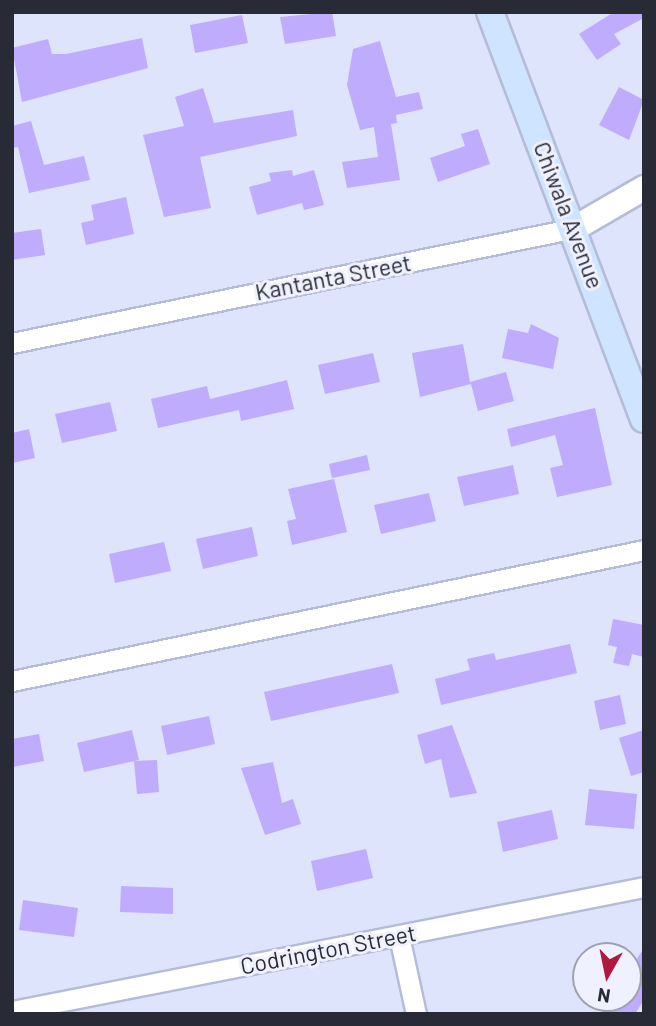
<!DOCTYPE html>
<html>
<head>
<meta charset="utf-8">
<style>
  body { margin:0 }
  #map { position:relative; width:656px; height:1026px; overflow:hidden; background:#dee4fc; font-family:Barlow,sans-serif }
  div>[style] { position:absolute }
  .building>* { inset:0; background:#bfacfd }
  .roads { filter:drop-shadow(2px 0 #b4bcd8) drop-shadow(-2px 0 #b4bcd8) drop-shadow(0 2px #b4bcd8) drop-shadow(0 -2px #b4bcd8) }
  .minor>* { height:19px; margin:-9.5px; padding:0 9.5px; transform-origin:9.5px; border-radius:9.5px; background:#fff }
  .tertiary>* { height:24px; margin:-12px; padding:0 12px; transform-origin:12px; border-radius:12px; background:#fff }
  .secondary>* { height:26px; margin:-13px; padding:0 13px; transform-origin:13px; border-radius:13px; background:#cfe4fe }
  span { translate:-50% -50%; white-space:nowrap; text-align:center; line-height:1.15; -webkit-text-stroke:6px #eff2fe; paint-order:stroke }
  .street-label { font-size:23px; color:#282a35 }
  .frame { position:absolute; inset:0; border:14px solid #282a35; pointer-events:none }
  .north { position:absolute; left:572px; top:942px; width:70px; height:70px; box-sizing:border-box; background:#eff2fe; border:2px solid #9fa2ae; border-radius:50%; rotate:189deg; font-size:19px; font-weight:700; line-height:28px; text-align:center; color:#282a35 }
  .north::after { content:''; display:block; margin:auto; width:24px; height:32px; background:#ae1a3d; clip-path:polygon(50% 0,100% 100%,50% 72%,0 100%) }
</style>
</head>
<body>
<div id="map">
  <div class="building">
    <i style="clip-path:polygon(332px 12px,336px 36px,285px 44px,280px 17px)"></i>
    <i style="clip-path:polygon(614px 12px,644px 12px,644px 18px,614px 34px,621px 44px,597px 60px,579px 34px)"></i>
    <i style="clip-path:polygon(242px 15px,248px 43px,195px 53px,190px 25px)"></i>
    <i style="clip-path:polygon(142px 38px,148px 68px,22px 102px,12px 48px,48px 39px,52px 54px,66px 54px)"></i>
    <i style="clip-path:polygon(380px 41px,396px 97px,419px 92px,423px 109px,396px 115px,397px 123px,391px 124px,400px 180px,347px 188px,342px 162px,378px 157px,374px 127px,360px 130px,347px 85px,353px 49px)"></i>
    <i style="clip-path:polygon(619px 87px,644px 100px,629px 140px,599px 125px)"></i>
    <i style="clip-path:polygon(203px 88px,214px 123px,293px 110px,297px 136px,200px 157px,211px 208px,164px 217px,143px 135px,184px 126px,175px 97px)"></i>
    <i style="clip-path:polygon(31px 121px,44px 165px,84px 156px,90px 180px,29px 193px,18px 147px,12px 148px,12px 126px)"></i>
    <i style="clip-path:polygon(478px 129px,490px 164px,438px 182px,430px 158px,465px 146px,461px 134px)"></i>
    <i style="clip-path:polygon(292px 170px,293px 176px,314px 170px,324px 205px,304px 210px,302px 203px,257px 215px,249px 187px,271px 181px,269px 173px)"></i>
    <i style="clip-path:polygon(126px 197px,134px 234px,86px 245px,81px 223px,94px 220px,91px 205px)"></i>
    <i style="clip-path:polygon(41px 229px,45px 255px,12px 260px,12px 233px)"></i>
    <i style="clip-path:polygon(531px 324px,559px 338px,553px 369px,502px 358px,508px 329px,528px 333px)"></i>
    <i style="clip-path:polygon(463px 344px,470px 382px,506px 372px,514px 401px,478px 411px,471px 384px,420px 397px,412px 353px)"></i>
    <i style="clip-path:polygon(373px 353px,380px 382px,325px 394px,318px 365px)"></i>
    <i style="clip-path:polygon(287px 380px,294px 409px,241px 421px,239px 410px,158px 428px,151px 399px,207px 386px,210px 399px)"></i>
    <i style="clip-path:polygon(110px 402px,117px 431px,62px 443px,55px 414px)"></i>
    <i style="clip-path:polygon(595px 408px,612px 485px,557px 497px,550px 468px,563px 465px,555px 435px,511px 447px,507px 429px)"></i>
    <i style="clip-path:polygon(29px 429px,35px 458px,12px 463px,12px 433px)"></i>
    <i style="clip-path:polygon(367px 455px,370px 470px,332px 478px,329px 464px)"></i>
    <i style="clip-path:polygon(513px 465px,519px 494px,464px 506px,457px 477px)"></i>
    <i style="clip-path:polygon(334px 479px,347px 532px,292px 545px,287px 521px,296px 519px,288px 489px)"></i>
    <i style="clip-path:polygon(429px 493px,436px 521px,381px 534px,374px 505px)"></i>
    <i style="clip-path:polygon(252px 527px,258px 556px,203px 569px,196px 539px)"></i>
    <i style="clip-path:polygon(164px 542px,171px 571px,115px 583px,109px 554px)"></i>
    <i style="clip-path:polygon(613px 619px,644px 625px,644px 657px,632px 654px,629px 666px,613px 663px,617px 647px,608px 645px)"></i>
    <i style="clip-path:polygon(570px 644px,577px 673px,441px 705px,435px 679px,470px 670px,467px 659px,494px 653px,496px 660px)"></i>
    <i style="clip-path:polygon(392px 664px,399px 693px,271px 721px,264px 692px)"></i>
    <i style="clip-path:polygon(620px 695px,626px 724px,600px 730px,594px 701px)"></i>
    <i style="clip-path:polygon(209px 716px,215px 744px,167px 755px,161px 726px)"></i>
    <i style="clip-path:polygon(452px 725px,477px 793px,450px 798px,441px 759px,425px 764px,417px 735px)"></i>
    <i style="clip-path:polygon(132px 730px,139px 760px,84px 772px,77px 743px)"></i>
    <i style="clip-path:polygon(644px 730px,644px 772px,631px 776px,619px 738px)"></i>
    <i style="clip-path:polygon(39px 734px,44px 761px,12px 767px,12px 739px)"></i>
    <i style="clip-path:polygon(157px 760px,159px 792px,137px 794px,134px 761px)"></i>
    <i style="clip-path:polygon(273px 762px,282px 803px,293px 799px,301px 824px,265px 835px,241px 768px)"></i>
    <i style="clip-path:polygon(589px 789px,637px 794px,634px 829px,585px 825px)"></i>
    <i style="clip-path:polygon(552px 810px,558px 839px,503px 852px,497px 822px)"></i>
    <i style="clip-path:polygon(366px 849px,373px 878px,317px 891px,311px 861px)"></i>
    <i style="clip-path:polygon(121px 886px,173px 888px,173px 914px,120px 912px)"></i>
    <i style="clip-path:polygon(23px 900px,78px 908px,74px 937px,19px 930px)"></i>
    <i style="clip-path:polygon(644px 948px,644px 1000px,635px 1014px,600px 1014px,611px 998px,628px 998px,628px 972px)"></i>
  </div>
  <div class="roads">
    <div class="minor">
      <i style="left:12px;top:343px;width:575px;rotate:-11.54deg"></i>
      <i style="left:12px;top:681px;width:645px;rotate:-11.71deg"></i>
      <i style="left:399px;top:936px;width:80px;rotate:77.7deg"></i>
      <i style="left:12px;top:1011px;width:644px;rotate:-11.1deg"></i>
    </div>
    <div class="tertiary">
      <i style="left:575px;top:228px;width:80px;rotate:-30.1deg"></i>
    </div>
    <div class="secondary">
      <i style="left:490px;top:12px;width:435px;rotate:69.3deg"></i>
    </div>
  </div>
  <div class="street-label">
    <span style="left:569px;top:215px;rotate:69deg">Chiwala Avenue</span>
    <span style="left:333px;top:277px;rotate:-11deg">Kantanta Street</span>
    <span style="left:328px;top:949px;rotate:-11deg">Codrington Street</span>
  </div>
  <div class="frame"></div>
  <div class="north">N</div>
</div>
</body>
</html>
